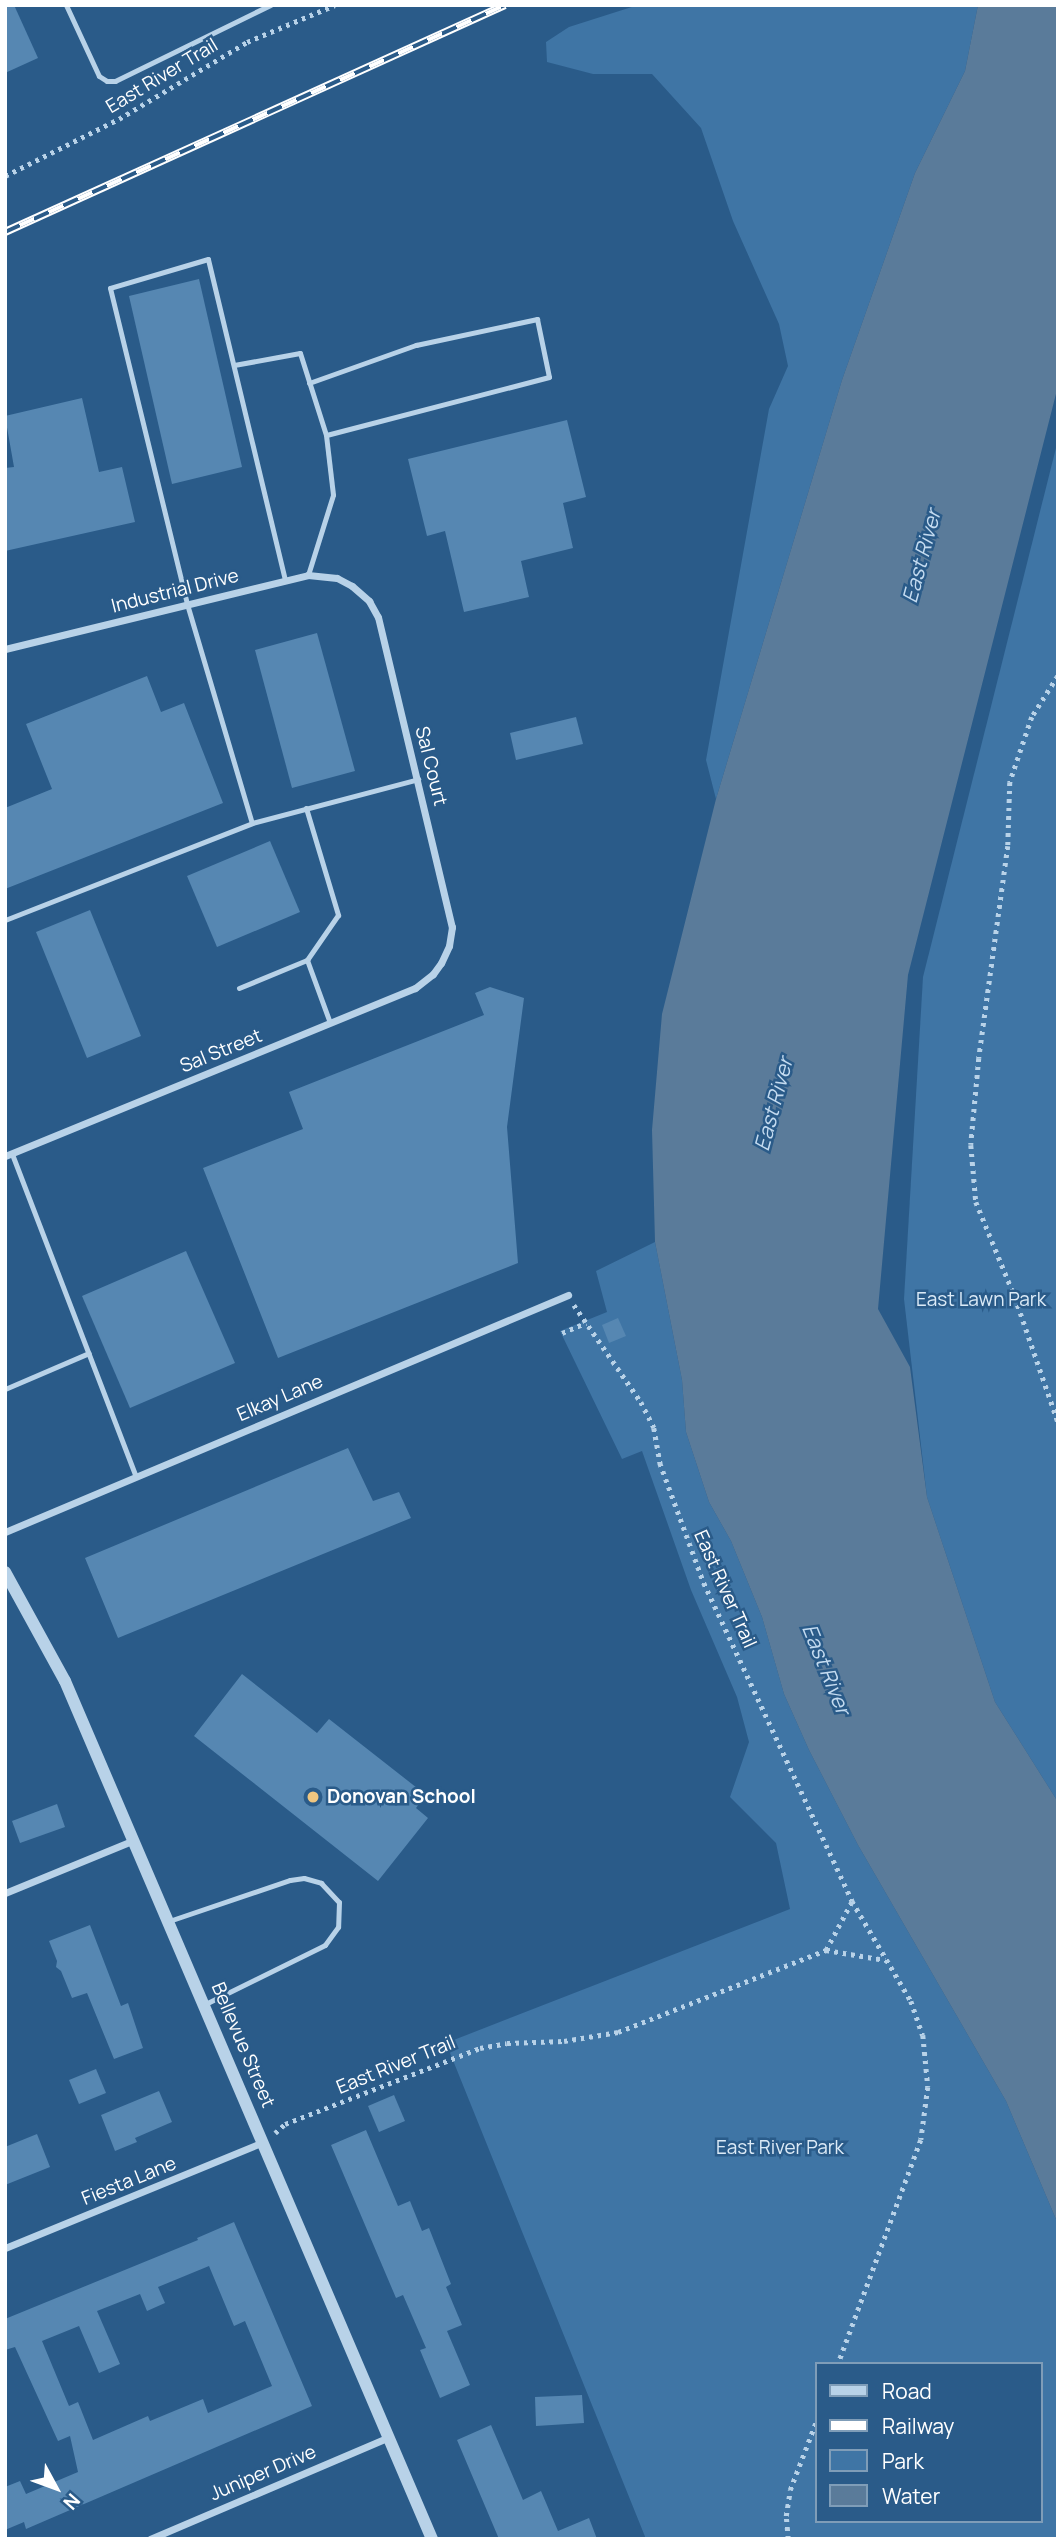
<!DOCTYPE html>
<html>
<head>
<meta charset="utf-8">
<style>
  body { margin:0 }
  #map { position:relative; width:1063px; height:2544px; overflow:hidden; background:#2a5b89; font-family:Manrope,sans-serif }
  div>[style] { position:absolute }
  .green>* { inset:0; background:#3f75a5 }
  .water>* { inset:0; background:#5a7b9a }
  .building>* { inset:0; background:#5687b2 }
  .path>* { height:4.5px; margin-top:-2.25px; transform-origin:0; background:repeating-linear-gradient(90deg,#b8d2e8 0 3.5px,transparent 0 8.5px) }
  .service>* { height:5px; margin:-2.5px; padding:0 2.5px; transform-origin:2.5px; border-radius:2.5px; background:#b8d2e8 }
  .minor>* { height:7px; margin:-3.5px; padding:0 3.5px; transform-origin:3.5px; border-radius:3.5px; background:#b8d2e8 }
  .tertiary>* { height:12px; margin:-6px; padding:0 6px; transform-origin:6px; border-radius:6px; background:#b8d2e8 }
  .rail>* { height:8px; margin-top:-4px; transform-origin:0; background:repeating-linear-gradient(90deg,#2a5b89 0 16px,#fff 0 32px); box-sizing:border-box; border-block:2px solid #fff }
  .dots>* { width:19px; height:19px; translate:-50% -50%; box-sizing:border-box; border:4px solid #2a5b89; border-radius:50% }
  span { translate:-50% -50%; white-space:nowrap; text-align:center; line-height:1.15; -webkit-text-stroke:5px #2a5b89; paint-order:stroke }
  .street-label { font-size:19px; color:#fff }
  .park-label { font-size:19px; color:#dbeaf7 }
  .poi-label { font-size:19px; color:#fff; font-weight:700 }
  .left { translate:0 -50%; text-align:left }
  .water-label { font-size:21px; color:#c4dbf0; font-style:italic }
  .frame { position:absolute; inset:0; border:7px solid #fff; pointer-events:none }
  .legend { position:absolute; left:815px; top:2362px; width:228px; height:161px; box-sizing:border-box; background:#2a5b89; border:2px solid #7f9db8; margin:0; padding:9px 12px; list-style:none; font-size:21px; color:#fff }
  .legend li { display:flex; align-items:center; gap:14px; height:35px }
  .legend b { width:35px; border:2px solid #7f9db8 }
  .north { position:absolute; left:21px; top:2453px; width:70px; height:70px; -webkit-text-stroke:5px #2a5b89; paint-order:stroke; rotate:131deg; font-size:19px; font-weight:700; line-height:28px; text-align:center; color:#fff }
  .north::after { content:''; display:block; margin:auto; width:24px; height:32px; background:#fff; clip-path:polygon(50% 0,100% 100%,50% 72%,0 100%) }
</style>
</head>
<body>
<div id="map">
  <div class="green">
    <i style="clip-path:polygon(638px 5px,978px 5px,965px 71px,915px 173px,842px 380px,716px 799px,706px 760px,769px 409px,788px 366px,779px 324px,733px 221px,701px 128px,652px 74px,593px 74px,547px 62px,546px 42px,569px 27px)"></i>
    <i style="clip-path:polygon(1058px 440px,1058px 1802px,995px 1702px,927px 1497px,904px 1299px,923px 977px)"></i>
    <i style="clip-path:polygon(evenodd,655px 1242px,682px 1380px,686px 1432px,709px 1502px,731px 1541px,762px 1617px,784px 1694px,809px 1750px,858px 1845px,1006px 2101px,1058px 2224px,1058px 2539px,646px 2539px,446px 2043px,790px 1909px,776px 1843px,730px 1797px,749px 1742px,737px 1697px,691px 1590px,642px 1451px,622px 1459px,560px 1331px,607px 1312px,596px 1271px,655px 1242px,816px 2364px,1040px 2364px,1040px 2521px,816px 2521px,816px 2364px)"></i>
  </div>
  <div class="water">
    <i style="clip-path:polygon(978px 5px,1058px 5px,1058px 386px,908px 975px,878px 1309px,910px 1367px,927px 1497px,995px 1702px,1058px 1802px,1058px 2224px,1006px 2101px,858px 1845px,809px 1750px,784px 1694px,762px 1617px,731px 1541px,709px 1502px,686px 1432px,682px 1380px,655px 1242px,652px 1130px,662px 1014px,716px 799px,842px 380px,915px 173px,965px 71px)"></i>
  </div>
  <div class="building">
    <i style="clip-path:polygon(5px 5px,14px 5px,38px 58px,5px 73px)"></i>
    <i style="clip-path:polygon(199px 279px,242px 467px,172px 484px,129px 296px)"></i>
    <i style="clip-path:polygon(82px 398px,99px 472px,122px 467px,135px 522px,5px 551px,5px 468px,14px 467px,5px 416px)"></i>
    <i style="clip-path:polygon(567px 420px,586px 497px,563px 503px,573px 548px,521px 561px,529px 597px,464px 612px,445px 531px,427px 536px,408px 459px)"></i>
    <i style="clip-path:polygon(317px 633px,355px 771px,292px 788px,255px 650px)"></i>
    <i style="clip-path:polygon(147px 676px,161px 712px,184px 703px,223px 803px,5px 889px,5px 808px,52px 789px,26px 724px)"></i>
    <i style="clip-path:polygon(576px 717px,583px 744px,516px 760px,510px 733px)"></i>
    <i style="clip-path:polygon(270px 841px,300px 912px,217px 947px,187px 876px)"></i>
    <i style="clip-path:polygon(90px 910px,141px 1036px,87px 1058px,36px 932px)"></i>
    <i style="clip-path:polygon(490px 987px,524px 998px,507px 1127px,518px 1263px,278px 1358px,203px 1168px,303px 1129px,289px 1092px,484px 1015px,475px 993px)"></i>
    <i style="clip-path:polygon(186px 1251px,235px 1363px,130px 1408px,82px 1296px)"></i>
    <i style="clip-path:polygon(618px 1318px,626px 1336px,609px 1343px,602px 1325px)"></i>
    <i style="clip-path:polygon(348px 1448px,373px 1501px,399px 1492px,411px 1518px,118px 1638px,85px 1558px)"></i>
    <i style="clip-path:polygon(242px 1674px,317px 1733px,329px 1719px,426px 1795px,416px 1808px,428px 1818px,378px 1881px,194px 1736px)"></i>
    <i style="clip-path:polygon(57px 1804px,65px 1827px,20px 1843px,12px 1821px)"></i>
    <i style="clip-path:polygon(90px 1925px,121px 2006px,128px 2003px,143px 2048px,114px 2059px,87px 1993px,72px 1998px,61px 1971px,56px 1967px,57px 1961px,49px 1941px)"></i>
    <i style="clip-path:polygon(96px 2069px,106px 2093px,79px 2104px,69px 2080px)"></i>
    <i style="clip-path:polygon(159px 2091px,172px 2122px,135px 2138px,137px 2142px,115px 2151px,101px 2115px)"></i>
    <i style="clip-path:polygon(394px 2095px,405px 2121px,379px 2132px,368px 2106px)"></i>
    <i style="clip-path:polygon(366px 2130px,398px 2206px,410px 2201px,422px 2231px,429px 2228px,451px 2284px,446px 2287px,462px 2325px,447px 2331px,470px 2385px,440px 2398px,420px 2350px,426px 2348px,403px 2295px,396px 2298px,331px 2145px)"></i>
    <i style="clip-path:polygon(37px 2134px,50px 2167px,5px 2185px,5px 2147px)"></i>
    <i style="clip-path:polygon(evenodd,234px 2222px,312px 2406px,26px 2529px,24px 2522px,5px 2530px,5px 2487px,20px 2481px,26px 2494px,78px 2472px,70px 2436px,58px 2441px,15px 2347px,5px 2350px,5px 2319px,198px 2240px,197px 2238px,234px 2222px,209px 2266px,234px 2326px,245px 2321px,272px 2386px,208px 2413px,203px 2399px,150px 2421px,148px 2416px,93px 2440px,78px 2402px,69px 2406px,42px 2341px,79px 2326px,99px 2373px,120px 2364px,97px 2311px,140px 2294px,147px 2311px,165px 2303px,158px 2287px,209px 2266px)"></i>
    <i style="clip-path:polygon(582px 2395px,584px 2423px,536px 2426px,535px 2397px)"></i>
    <i style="clip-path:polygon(491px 2425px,523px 2500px,541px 2491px,558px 2531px,589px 2518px,597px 2539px,499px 2539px,457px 2440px)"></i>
  </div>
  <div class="path">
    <i style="left:5px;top:176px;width:127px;rotate:-26.6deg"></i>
    <i style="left:119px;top:119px;width:149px;rotate:-31deg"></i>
    <i style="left:247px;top:42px;width:95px;rotate:-22.8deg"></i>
    <i style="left:1058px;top:676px;width:49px;rotate:122.4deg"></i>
    <i style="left:1032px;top:717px;width:69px;rotate:108.7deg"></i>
    <i style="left:1010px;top:782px;width:64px;rotate:91.8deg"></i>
    <i style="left:1008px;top:846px;width:214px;rotate:97.8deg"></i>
    <i style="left:979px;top:1058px;width:87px;rotate:95.3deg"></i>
    <i style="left:971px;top:1145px;width:57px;rotate:85deg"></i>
    <i style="left:976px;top:1202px;width:103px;rotate:67.7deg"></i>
    <i style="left:1015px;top:1297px;width:132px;rotate:71deg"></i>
    <i style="left:574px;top:1305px;width:118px;rotate:55.4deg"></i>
    <i style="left:641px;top:1402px;width:29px;rotate:63deg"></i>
    <i style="left:654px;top:1428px;width:36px;rotate:80deg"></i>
    <i style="left:660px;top:1463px;width:128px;rotate:69.9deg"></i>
    <i style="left:704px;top:1583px;width:351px;rotate:65deg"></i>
    <i style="left:852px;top:1901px;width:116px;rotate:59.5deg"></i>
    <i style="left:911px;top:2001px;width:36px;rotate:71deg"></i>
    <i style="left:923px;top:2035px;width:52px;rotate:84.5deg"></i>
    <i style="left:928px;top:2087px;width:53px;rotate:97.5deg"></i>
    <i style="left:921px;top:2140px;width:239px;rotate:110.3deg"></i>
    <i style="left:562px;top:1333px;width:26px;rotate:-23deg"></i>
    <i style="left:826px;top:1950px;width:55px;rotate:-62deg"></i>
    <i style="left:275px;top:2133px;width:13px;rotate:-42deg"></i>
    <i style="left:285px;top:2124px;width:209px;rotate:-21.3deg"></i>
    <i style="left:480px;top:2048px;width:27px;rotate:-10deg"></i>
    <i style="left:507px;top:2043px;width:57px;rotate:-2deg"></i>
    <i style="left:564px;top:2041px;width:55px;rotate:-9.5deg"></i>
    <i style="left:618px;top:2032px;width:224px;rotate:-21.5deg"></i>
    <i style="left:826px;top:1950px;width:60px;rotate:9.6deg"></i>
    <i style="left:788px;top:2539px;width:23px;rotate:-95deg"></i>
    <i style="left:786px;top:2516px;width:26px;rotate:-81deg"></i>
    <i style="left:790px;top:2490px;width:73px;rotate:-69.1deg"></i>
  </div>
  <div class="service">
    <i style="left:66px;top:5px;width:78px;rotate:65.1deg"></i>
    <i style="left:99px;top:76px;width:9px;rotate:32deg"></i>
    <i style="left:107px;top:81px;width:8px"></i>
    <i style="left:115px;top:81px;width:173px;rotate:-26.1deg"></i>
    <i style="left:234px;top:365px;width:67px;rotate:-10.3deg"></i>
    <i style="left:300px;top:353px;width:86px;rotate:72.4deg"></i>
    <i style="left:326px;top:435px;width:60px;rotate:83.3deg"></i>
    <i style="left:333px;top:495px;width:84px;rotate:107.4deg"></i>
    <i style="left:309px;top:383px;width:114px;rotate:-19.6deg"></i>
    <i style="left:416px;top:345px;width:124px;rotate:-12.1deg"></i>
    <i style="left:537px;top:319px;width:59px;rotate:78.3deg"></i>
    <i style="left:549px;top:377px;width:230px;rotate:165.4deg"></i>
    <i style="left:285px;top:580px;width:330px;rotate:-103.5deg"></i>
    <i style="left:208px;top:259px;width:102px;rotate:163.5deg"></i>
    <i style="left:110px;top:288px;width:325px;rotate:76.3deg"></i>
    <i style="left:187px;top:604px;width:228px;rotate:73.5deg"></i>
    <i style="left:252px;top:823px;width:172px;rotate:-14.8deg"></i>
    <i style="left:306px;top:808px;width:112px;rotate:73.3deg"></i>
    <i style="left:338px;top:915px;width:55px;rotate:124.6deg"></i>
    <i style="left:307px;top:960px;width:67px;rotate:69.9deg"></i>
    <i style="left:5px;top:920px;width:265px;rotate:-21.4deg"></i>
    <i style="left:239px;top:988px;width:74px;rotate:-22.4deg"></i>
    <i style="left:12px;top:1154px;width:346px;rotate:69deg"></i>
    <i style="left:5px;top:1389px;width:91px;rotate:-23.2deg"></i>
    <i style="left:169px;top:1921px;width:128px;rotate:-18.7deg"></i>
    <i style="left:290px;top:1880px;width:14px;rotate:-8deg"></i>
    <i style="left:304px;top:1878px;width:18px;rotate:16deg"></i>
    <i style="left:321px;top:1883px;width:26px;rotate:47deg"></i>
    <i style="left:339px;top:1902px;width:25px;rotate:92deg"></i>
    <i style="left:338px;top:1927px;width:22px;rotate:126deg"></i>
    <i style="left:325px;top:1945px;width:134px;rotate:153.8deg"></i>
  </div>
  <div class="minor">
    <i style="left:5px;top:649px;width:312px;rotate:-13.7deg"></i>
    <i style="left:308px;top:575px;width:29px;rotate:6deg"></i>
    <i style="left:337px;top:578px;width:17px;rotate:28deg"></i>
    <i style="left:352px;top:586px;width:23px;rotate:41deg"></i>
    <i style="left:369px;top:601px;width:18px;rotate:61deg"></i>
    <i style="left:378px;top:617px;width:319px;rotate:76.6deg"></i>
    <i style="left:452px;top:927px;width:19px;rotate:99deg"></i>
    <i style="left:449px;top:946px;width:19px;rotate:115deg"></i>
    <i style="left:441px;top:963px;width:14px;rotate:126deg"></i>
    <i style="left:433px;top:974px;width:23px;rotate:142deg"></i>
    <i style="left:415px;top:988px;width:443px;rotate:157.7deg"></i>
    <i style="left:5px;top:1532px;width:611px;rotate:-22.83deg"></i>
    <i style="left:5px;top:1893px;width:139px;rotate:-22.3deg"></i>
    <i style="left:5px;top:2248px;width:279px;rotate:-22.3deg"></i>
    <i style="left:150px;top:2539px;width:260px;rotate:-23.1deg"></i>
  </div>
  <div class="tertiary">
    <i style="left:5px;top:1572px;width:124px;rotate:61.2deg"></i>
    <i style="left:65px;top:1681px;width:933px;rotate:66.84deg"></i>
  </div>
  <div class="rail">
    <i style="left:5px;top:232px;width:549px;rotate:-24.42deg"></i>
  </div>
  <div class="dots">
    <i style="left:313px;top:1797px;background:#efc680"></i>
  </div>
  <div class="street-label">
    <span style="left:162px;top:76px;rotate:-31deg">East River Trail</span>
    <span style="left:175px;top:591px;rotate:-14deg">Industrial Drive</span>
    <span style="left:431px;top:766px;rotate:76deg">Sal Court</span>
    <span style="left:221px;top:1051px;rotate:-22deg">Sal Street</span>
    <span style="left:280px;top:1398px;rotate:-23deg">Elkay Lane</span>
    <span style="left:725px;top:1589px;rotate:66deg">East River Trail</span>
    <span style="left:243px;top:2045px;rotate:67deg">Bellevue Street</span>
    <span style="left:396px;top:2065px;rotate:-22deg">East River Trail</span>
    <span style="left:129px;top:2181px;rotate:-22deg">Fiesta Lane</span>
    <span style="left:263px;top:2473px;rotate:-23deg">Juniper Drive</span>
  </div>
  <div class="park-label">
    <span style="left:981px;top:1300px">East Lawn Park</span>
    <span style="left:780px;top:2148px">East River Park</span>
  </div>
  <div class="poi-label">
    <span class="left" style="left:327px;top:1797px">Donovan School</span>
  </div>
  <div class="water-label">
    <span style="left:921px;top:556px;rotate:-75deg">East River</span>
    <span style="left:773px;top:1104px;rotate:-75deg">East River</span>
    <span style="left:827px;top:1669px;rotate:68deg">East River</span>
  </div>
  <div class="frame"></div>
  <ul class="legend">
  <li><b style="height:9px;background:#b8d2e8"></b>Road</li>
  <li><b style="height:9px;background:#fff"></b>Railway</li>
  <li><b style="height:19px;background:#3f75a5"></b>Park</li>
  <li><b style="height:19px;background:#5a7b9a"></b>Water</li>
  </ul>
  <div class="north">N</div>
</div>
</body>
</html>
